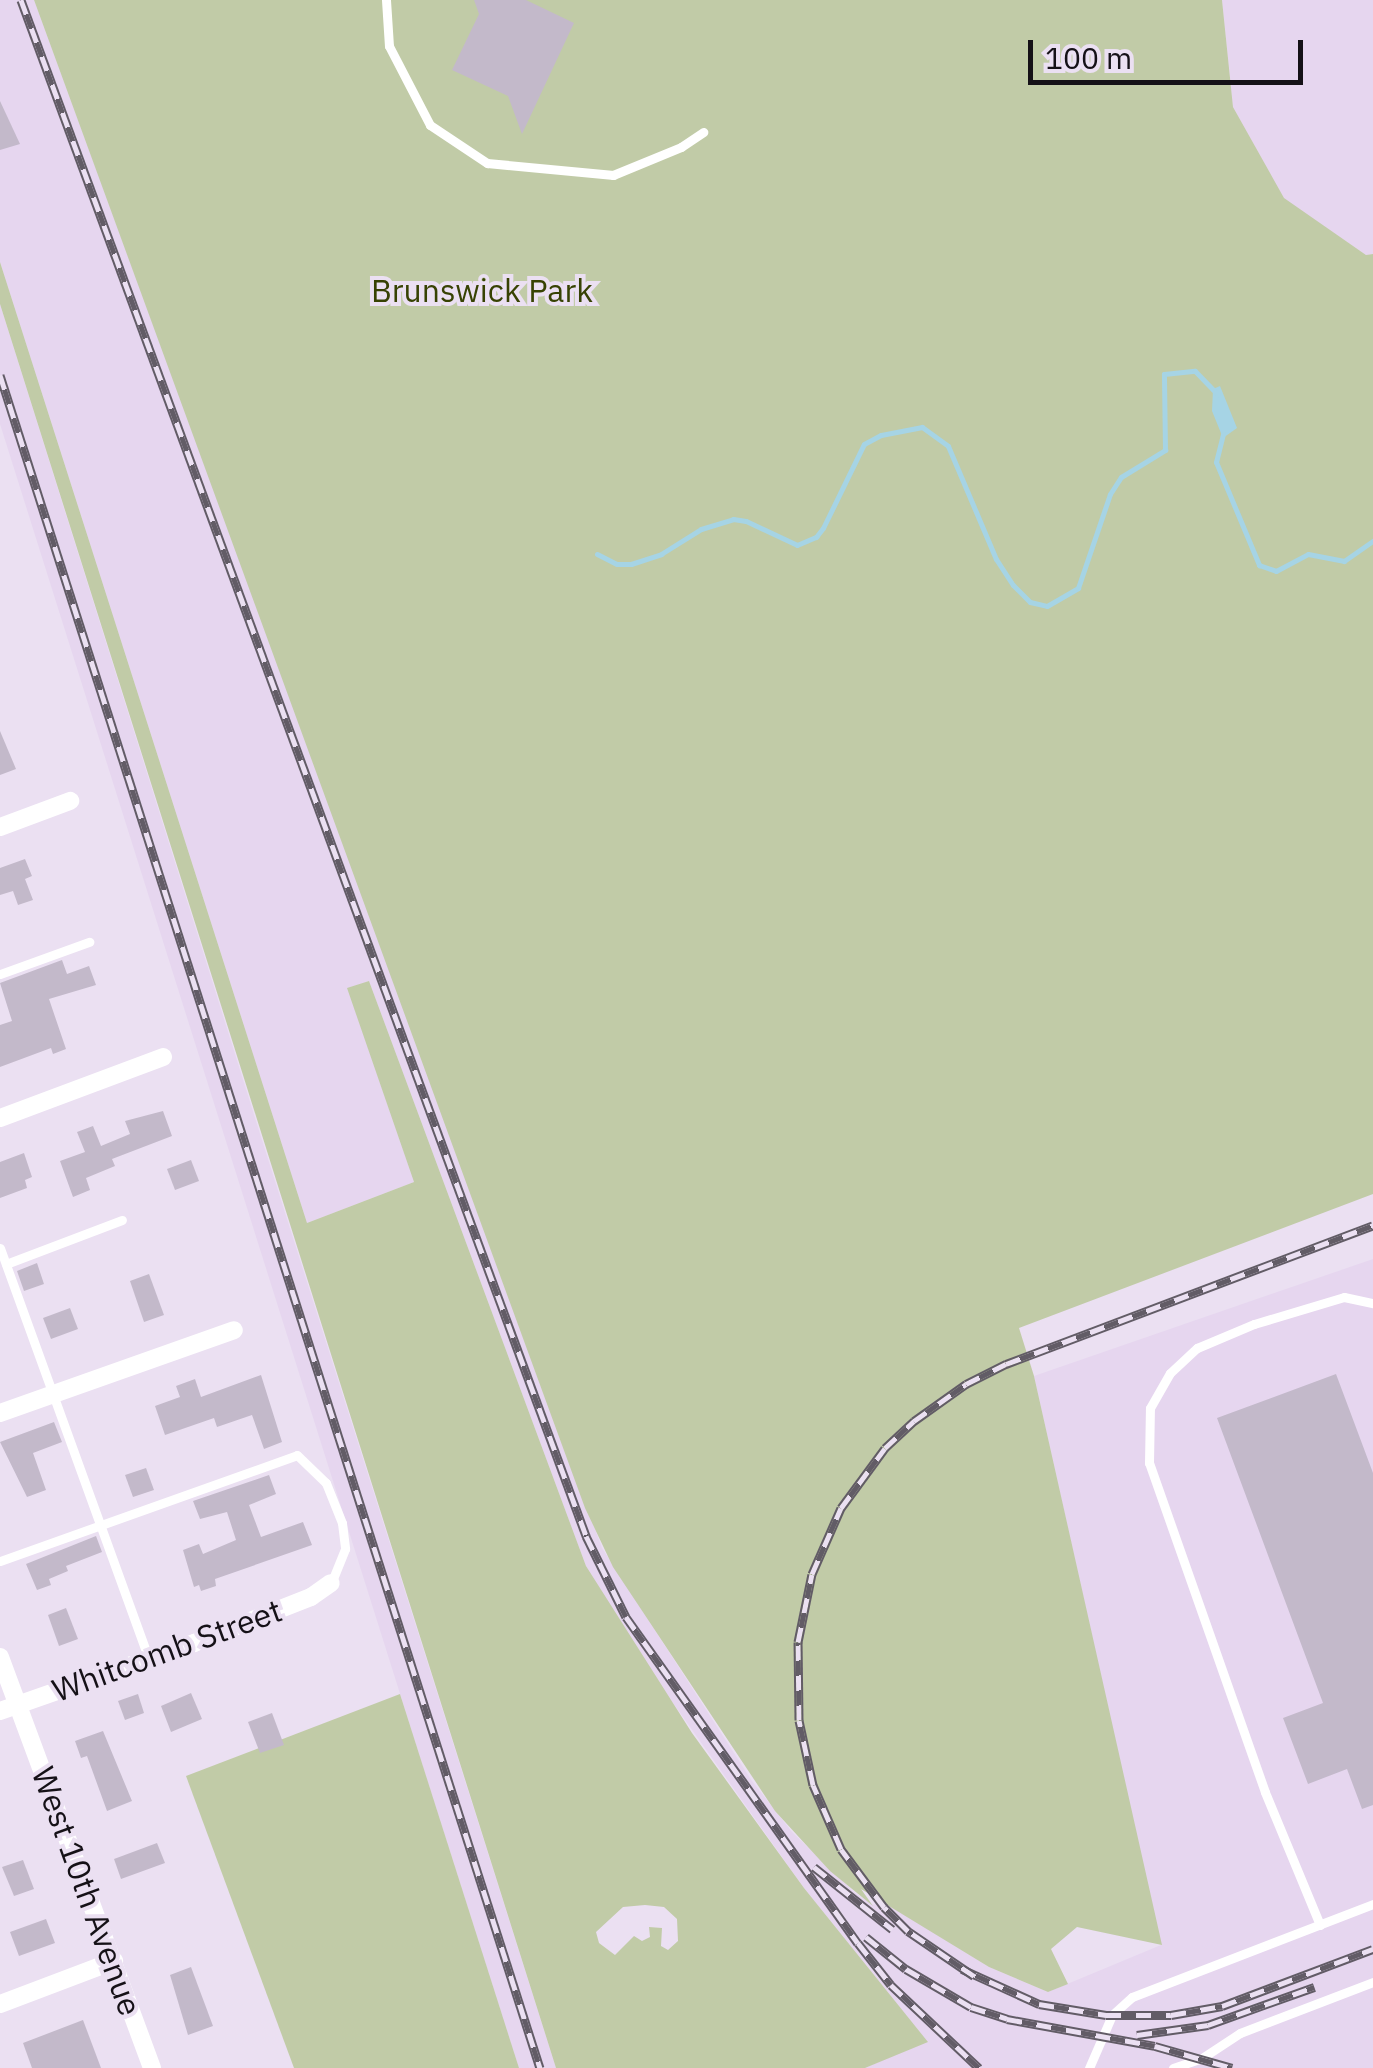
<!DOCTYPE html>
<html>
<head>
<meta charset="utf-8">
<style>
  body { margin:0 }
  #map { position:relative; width:1373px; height:2068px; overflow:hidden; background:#ebe0f2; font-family:"IBM Plex Sans",sans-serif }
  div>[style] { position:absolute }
  .built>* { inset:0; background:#e6d6ef }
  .green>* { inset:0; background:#c1cba7 }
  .water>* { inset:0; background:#a6d4e5 }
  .stream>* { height:5px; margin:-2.5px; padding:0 2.5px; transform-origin:2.5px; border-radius:2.5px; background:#a6d4e5 }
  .building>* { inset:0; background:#c3b9ca }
  .service>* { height:9px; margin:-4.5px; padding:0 4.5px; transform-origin:4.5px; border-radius:4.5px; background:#fff }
  .minor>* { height:18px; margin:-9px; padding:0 9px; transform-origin:9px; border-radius:9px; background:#fff }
  .rail>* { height:9px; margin-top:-4.5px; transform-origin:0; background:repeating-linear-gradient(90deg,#ebe0f2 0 15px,#625c66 0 30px); box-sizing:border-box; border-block:2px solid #625c66 }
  span { translate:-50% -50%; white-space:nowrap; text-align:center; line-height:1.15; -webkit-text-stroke:8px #ebe0f2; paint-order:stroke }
  .park-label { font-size:32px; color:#374203 }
  .street-label { font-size:32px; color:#151117 }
  .scale { position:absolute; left:1028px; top:40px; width:275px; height:45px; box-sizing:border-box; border:5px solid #151117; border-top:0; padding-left:12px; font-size:30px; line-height:35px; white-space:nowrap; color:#151117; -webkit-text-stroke:8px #ebe0f2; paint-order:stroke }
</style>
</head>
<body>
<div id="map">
  <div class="built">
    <i style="clip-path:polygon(0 0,34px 0,602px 1548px,752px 1781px,792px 1832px,854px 1892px,873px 1905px,892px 1894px,937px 1935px,989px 1967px,1048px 1992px,1161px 1945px,1034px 1376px,1373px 1259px,1373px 2068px,865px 2068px,927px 2041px,804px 1888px,644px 1662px,586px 1566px,369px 981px,348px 989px,414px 1182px,307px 1223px,0 262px)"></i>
    <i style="clip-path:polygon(1222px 0,1373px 0,1373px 254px,1366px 255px,1284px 199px,1233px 107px)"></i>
    <i style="clip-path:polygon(0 304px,256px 1121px,556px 2068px,519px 2068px,425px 1773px,0 424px)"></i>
  </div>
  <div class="green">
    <i style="clip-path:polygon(34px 0,1222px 0,1233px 107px,1284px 198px,1366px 255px,1373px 254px,1373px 1194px,1019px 1328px,1034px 1376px,1162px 1945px,1077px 1927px,1051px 1949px,1068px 1984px,1048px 1992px,989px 1967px,861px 1889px,873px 1906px,830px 1871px,775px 1811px,613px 1567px,585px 1508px)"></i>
    <i style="clip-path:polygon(evenodd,0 262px,307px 1223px,414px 1182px,347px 988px,369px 981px,586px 1566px,692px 1733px,804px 1888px,928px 2042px,865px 2068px,556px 2068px,0 304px,0 262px,645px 1905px,664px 1907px,677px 1919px,678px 1941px,668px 1950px,661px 1946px,662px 1928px,649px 1927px,650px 1937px,642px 1941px,634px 1936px,615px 1955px,599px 1943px,596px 1932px,623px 1907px,645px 1905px)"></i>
    <i style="clip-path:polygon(400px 1694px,519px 2068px,294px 2068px,186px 1776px)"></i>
  </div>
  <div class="water">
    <i style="clip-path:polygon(1220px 386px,1237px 428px,1223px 438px,1212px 411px,1213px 389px)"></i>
  </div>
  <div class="stream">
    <i style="left:1223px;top:434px;width:29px;rotate:104deg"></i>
    <i style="left:1216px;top:462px;width:112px;rotate:67.3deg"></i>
    <i style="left:1259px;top:565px;width:18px;rotate:19deg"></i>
    <i style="left:1276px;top:571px;width:36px;rotate:-28deg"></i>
    <i style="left:1308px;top:554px;width:37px;rotate:11deg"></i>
    <i style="left:1344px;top:561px;width:35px;rotate:-35deg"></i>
    <i style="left:597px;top:554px;width:22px;rotate:27deg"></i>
    <i style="left:617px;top:564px;width:14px"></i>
    <i style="left:631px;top:564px;width:32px;rotate:-18deg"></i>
    <i style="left:661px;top:554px;width:47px;rotate:-32deg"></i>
    <i style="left:701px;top:529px;width:34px;rotate:-17deg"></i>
    <i style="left:733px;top:519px;width:13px;rotate:9deg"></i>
    <i style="left:746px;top:521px;width:56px;rotate:25.2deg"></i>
    <i style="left:797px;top:545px;width:21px;rotate:-23deg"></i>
    <i style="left:816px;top:537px;width:11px;rotate:-52deg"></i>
    <i style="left:823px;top:528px;width:93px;rotate:-64deg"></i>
    <i style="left:864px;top:444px;width:19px;rotate:-28deg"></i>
    <i style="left:881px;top:435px;width:42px;rotate:-11deg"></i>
    <i style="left:922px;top:427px;width:32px;rotate:36deg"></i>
    <i style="left:948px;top:446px;width:123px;rotate:67deg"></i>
    <i style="left:996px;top:559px;width:31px;rotate:57deg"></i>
    <i style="left:1013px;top:585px;width:24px;rotate:45deg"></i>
    <i style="left:1030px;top:602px;width:17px;rotate:13deg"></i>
    <i style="left:1047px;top:606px;width:36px;rotate:-30deg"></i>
    <i style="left:1078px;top:588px;width:99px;rotate:-71.2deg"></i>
    <i style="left:1110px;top:494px;width:20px;rotate:-57deg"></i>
    <i style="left:1121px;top:477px;width:52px;rotate:-31.5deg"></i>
    <i style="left:1165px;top:450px;width:76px;rotate:-90.8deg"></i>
    <i style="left:1164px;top:374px;width:31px;rotate:-6deg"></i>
    <i style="left:1195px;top:371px;width:32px;rotate:46deg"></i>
  </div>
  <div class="building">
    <i style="clip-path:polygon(474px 0,526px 0,574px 23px,522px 134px,508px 96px,452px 70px,479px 14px)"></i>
    <i style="clip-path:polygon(0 101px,20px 144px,0 150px)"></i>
    <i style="clip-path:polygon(0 731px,16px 769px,0 775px)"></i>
    <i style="clip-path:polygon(25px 859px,32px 876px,25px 879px,33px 900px,18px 905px,13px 891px,0 895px,0 868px)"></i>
    <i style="clip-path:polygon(62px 960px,67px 974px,89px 966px,96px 985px,49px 999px,66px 1049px,53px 1054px,51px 1048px,0 1067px,0 1025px,12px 1021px,0 983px)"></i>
    <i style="clip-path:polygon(163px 1111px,172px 1136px,112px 1159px,115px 1166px,86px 1178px,90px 1190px,73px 1197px,60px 1161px,85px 1152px,77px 1132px,93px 1126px,101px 1146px,130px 1134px,125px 1121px)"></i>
    <i style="clip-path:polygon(24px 1153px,32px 1177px,25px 1180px,27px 1188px,0 1198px,0 1162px)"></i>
    <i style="clip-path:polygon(191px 1160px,199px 1181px,175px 1190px,167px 1169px)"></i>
    <i style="clip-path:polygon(37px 1263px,44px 1284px,24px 1291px,17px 1271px)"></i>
    <i style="clip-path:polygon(149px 1274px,164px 1315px,144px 1322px,130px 1281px)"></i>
    <i style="clip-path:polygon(70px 1308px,78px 1329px,51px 1339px,43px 1318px)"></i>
    <i style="clip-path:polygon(1336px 1374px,1373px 1473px,1373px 1805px,1362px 1809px,1347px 1769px,1308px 1784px,1283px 1718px,1323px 1703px,1217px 1418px)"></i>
    <i style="clip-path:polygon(261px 1375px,282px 1442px,264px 1449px,252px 1415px,217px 1427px,214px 1418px,165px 1435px,155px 1406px,180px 1397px,176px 1386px,195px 1379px,201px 1397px)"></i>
    <i style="clip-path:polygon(54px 1422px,62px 1442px,33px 1453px,46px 1490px,27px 1497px,0 1442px)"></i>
    <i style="clip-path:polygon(146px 1468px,154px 1490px,133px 1497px,125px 1475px)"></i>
    <i style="clip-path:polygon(269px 1475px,276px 1494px,249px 1505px,261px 1537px,303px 1522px,312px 1545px,215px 1579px,216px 1586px,201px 1591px,199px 1585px,194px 1587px,183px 1550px,199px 1544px,203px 1554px,236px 1540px,227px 1512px,200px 1519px,193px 1501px)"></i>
    <i style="clip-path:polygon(96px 1536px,102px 1552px,66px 1566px,68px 1571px,49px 1579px,51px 1585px,37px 1590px,26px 1564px)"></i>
    <i style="clip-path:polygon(66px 1608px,78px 1639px,59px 1646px,48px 1615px)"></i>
    <i style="clip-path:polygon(191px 1693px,202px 1719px,171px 1732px,161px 1706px)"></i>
    <i style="clip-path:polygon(138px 1694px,144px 1713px,125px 1720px,118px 1701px)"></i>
    <i style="clip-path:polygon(272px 1713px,284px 1745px,260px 1753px,248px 1722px)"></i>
    <i style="clip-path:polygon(103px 1731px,132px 1801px,107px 1811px,87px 1756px,81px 1758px,75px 1741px)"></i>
    <i style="clip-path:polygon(157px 1843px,165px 1863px,121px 1879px,114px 1859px)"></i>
    <i style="clip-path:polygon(23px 1860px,34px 1889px,14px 1896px,2px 1867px)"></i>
    <i style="clip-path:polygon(46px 1919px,55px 1943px,19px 1956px,10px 1932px)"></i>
    <i style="clip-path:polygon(191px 1967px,213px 2026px,188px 2035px,170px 1975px)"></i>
    <i style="clip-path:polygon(83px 2020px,101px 2068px,32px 2068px,23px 2043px)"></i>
  </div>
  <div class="service">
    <i style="left:386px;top:0;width:46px;rotate:86.3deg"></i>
    <i style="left:389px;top:46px;width:89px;rotate:62.6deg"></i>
    <i style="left:430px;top:125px;width:69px;rotate:33.7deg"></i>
    <i style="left:487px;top:163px;width:127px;rotate:5.4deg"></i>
    <i style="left:613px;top:175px;width:74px;rotate:-22.4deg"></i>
    <i style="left:681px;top:147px;width:27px;rotate:-34deg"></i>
    <i style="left:0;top:974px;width:95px;rotate:-19.8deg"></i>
    <i style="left:0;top:1248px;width:437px;rotate:70.1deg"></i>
    <i style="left:6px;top:1264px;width:124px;rotate:-20.8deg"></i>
    <i style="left:0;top:1561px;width:315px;rotate:-19.6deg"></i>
    <i style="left:297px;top:1455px;width:40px;rotate:44deg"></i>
    <i style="left:326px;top:1483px;width:43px;rotate:68.2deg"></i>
    <i style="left:342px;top:1523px;width:26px;rotate:83deg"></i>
    <i style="left:345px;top:1549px;width:37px;rotate:112deg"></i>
    <i style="left:1320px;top:1925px;width:144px;rotate:-112.5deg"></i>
    <i style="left:1265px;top:1792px;width:349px;rotate:-109.4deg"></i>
    <i style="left:1149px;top:1463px;width:55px;rotate:-89deg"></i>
    <i style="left:1150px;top:1408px;width:40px;rotate:-60.3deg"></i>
    <i style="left:1170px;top:1373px;width:37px;rotate:-43deg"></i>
    <i style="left:1197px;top:1348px;width:62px;rotate:-22.8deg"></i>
    <i style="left:1254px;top:1324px;width:94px;rotate:-16.7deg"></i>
    <i style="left:1344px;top:1297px;width:30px;rotate:12deg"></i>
    <i style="left:1089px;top:2068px;width:58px;rotate:-66.5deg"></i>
    <i style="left:1112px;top:2015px;width:27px;rotate:-42deg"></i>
    <i style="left:1132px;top:1997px;width:258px;rotate:-21.1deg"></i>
    <i style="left:1173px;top:2068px;width:31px;rotate:-19deg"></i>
    <i style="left:1202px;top:2058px;width:45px;rotate:-33.3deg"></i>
    <i style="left:1240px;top:2033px;width:142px;rotate:-21deg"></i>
  </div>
  <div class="minor">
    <i style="left:0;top:827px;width:75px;rotate:-20.4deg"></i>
    <i style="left:0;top:1118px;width:174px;rotate:-20.5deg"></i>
    <i style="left:0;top:1413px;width:248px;rotate:-19.5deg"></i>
    <i style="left:0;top:1657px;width:438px;rotate:69.7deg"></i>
    <i style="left:0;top:1711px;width:206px;rotate:-19.3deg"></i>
    <i style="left:194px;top:1643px;width:126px;rotate:-21.5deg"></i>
    <i style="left:311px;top:1597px;width:24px;rotate:-35deg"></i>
    <i style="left:0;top:2004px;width:122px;rotate:-20.7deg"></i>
  </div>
  <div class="rail">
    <i style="left:21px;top:0;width:1637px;rotate:69.8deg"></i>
    <i style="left:586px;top:1536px;width:90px;rotate:63.7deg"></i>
    <i style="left:626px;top:1617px;width:400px;rotate:54.6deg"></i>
    <i style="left:858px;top:1943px;width:53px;rotate:51.8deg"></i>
    <i style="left:891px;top:1985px;width:121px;rotate:43.3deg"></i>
    <i style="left:0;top:375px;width:1777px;rotate:72.31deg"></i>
    <i style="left:814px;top:1867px;width:100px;rotate:38.5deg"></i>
    <i style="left:866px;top:1937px;width:51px;rotate:38.7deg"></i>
    <i style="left:906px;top:1969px;width:75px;rotate:30.3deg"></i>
    <i style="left:971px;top:2007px;width:38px;rotate:18deg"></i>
    <i style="left:1007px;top:2019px;width:150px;rotate:10.3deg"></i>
    <i style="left:1155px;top:2046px;width:80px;rotate:15.9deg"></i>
    <i style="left:962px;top:1969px;width:85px;rotate:24.4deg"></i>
    <i style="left:1039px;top:2004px;width:68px;rotate:9.3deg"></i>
    <i style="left:1106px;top:2015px;width:65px"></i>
    <i style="left:1171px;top:2015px;width:52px;rotate:-10deg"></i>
    <i style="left:1222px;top:2006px;width:161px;rotate:-20.7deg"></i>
    <i style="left:974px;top:1976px;width:80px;rotate:-145.7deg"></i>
    <i style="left:908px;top:1931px;width:34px;rotate:-135deg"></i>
    <i style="left:884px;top:1907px;width:72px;rotate:-126.6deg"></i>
    <i style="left:841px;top:1849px;width:70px;rotate:-113.6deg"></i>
    <i style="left:813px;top:1785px;width:66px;rotate:-102.2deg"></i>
    <i style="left:799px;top:1720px;width:78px;rotate:-90.7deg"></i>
    <i style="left:798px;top:1642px;width:69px;rotate:-78.4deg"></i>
    <i style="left:812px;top:1574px;width:72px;rotate:-66.3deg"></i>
    <i style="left:841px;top:1508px;width:74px;rotate:-53.7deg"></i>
    <i style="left:885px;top:1448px;width:40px;rotate:-43deg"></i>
    <i style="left:914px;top:1421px;width:64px;rotate:-35.4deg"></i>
    <i style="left:966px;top:1384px;width:45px;rotate:-26.6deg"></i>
    <i style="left:1006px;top:1364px;width:392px;rotate:-20.7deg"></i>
    <i style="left:1137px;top:2035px;width:72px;rotate:-8deg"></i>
    <i style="left:1208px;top:2025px;width:113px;rotate:-19.7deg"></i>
  </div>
  <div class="park-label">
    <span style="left:482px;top:290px">Brunswick Park</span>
  </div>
  <div class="street-label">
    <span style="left:167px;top:1650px;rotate:-20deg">Whitcomb Street</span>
    <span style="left:87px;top:1891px;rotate:70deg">West 10th Avenue</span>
  </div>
  <div class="scale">100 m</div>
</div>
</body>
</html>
